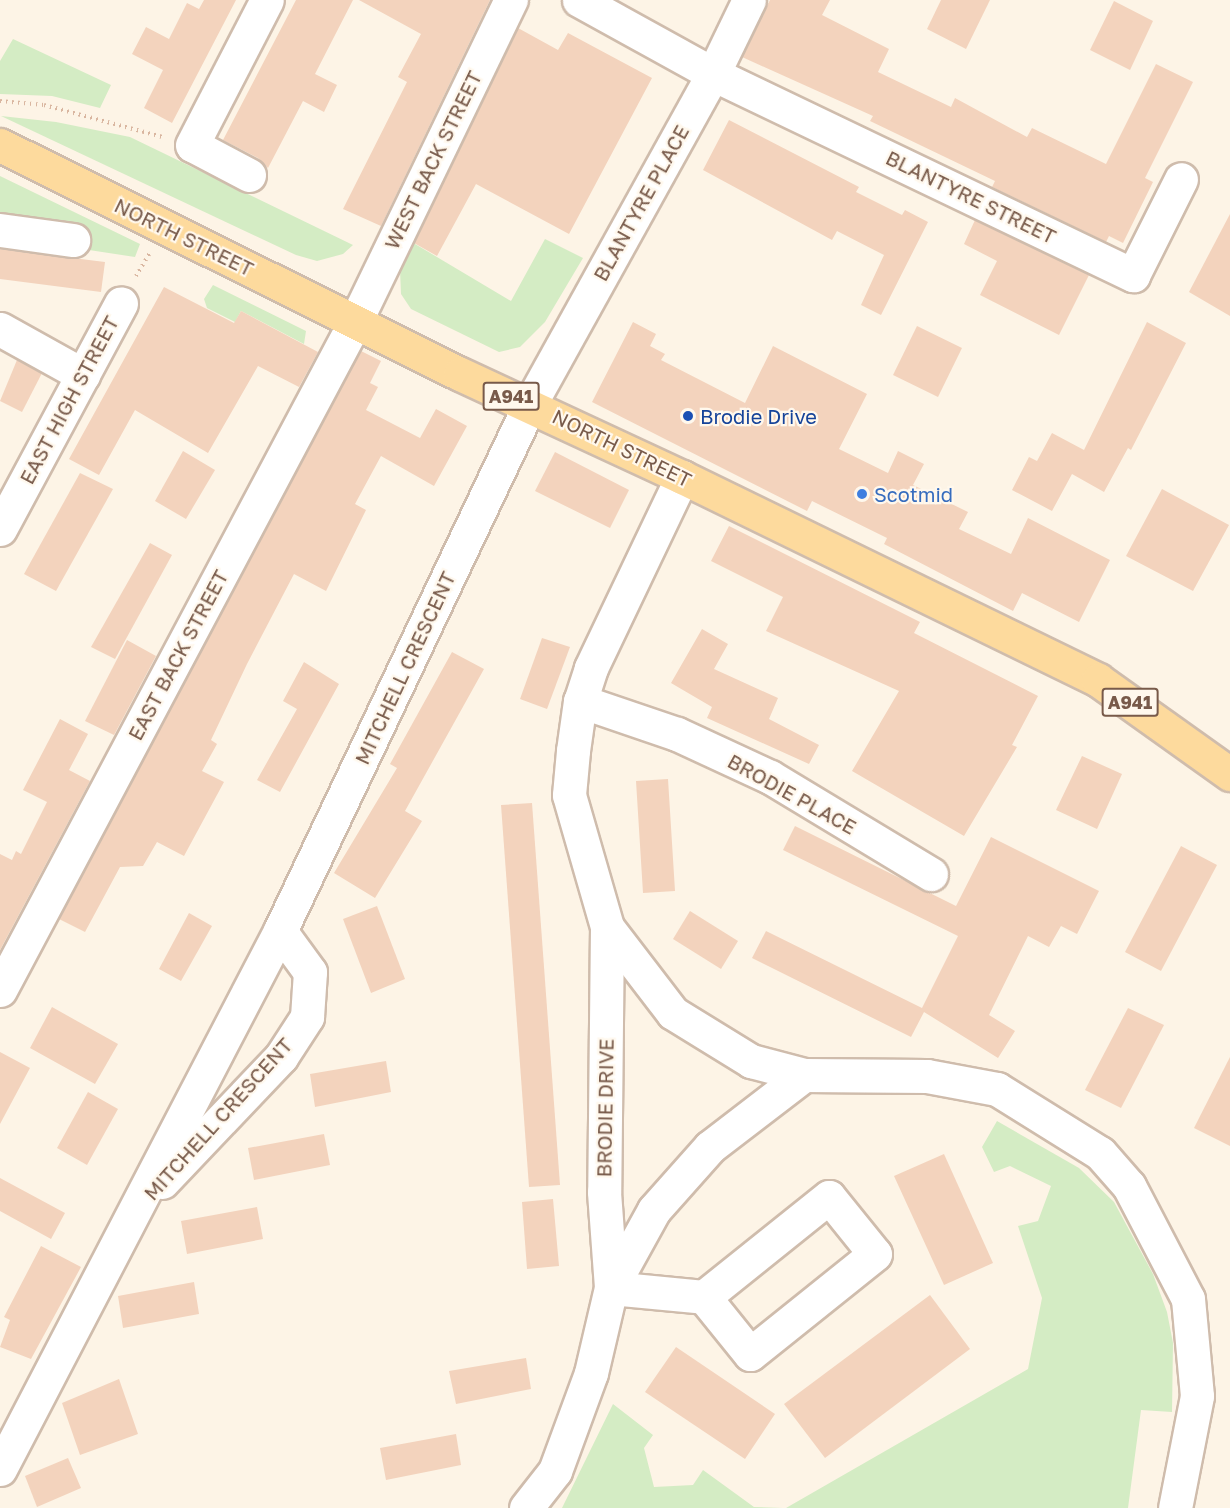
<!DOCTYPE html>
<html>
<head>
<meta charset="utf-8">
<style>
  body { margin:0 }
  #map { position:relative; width:1230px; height:1508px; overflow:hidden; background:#fdf4e6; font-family:"Golos Text",sans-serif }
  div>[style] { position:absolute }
  .green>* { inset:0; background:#d4ecc4 }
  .building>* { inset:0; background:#f3d3bd }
  .path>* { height:4px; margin-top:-2px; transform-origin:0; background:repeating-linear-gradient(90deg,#d9b6a0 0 1.5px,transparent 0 6px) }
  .roads { filter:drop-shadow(2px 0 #cfbcac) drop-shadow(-2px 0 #cfbcac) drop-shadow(0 2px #cfbcac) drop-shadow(0 -2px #cfbcac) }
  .minor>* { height:33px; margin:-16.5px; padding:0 16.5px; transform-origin:16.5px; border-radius:16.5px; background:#fff }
  .major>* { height:33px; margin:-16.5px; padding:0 16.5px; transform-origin:16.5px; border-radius:16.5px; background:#fdda9d }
  .dots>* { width:16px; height:16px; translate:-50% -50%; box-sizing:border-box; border:3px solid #fff8ed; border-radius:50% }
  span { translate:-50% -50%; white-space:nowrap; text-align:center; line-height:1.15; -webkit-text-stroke:4.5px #fff8ed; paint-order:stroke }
  .shield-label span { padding:2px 4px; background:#fff8ed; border:2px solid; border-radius:4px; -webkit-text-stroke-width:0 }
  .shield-label { font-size:18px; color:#785a4a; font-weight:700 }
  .street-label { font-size:20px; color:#785a4a }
  .transit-label { font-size:20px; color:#164399 }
  .left { translate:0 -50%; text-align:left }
  .shop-label { font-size:20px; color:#366cbe }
</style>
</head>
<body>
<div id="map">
  <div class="green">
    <i style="clip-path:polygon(13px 39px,111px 85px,100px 108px,52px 96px,0 94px,0 61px)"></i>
    <i style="clip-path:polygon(1px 116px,56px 122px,130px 137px,353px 245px,343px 254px,317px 261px,296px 255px)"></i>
    <i style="clip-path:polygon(0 176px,140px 244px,135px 257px,89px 250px,88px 231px,0 212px)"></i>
    <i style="clip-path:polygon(545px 239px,583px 258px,545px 322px,520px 347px,499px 352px,411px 309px,401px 294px,400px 270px,410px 241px,511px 301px)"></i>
    <i style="clip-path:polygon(213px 285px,306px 331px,304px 344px,241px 311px,235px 322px,207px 308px,204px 299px)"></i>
    <i style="clip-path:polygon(997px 1121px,1079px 1168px,1114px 1202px,1153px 1274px,1167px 1312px,1173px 1343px,1172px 1412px,1141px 1410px,1128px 1508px,786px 1508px,1028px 1369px,1042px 1298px,1018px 1226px,1038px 1221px,1051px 1186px,1010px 1166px,994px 1172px,982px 1147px)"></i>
    <i style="clip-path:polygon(613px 1404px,653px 1435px,644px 1448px,654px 1487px,693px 1485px,703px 1470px,754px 1507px,783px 1508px,562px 1508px)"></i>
  </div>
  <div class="building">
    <i style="clip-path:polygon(204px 0,236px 0,172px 123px,144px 108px,163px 70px,132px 54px,146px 27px,169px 39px,187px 3px,199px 9px)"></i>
    <i style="clip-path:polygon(296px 0,353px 0,315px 74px,337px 85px,324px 112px,303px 101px,268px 168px,258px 158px,223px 140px)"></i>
    <i style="clip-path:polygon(359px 0,490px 0,381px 226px,343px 209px,407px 82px,398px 77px,421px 34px)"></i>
    <i style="clip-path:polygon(770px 0,830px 0,822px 15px,889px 49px,878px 72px,951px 107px,955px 98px,1027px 137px,1032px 128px,1106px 164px,1156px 64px,1193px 82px,1145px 178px,1153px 182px,1123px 243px,1109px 236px,1106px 242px,992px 187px,995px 181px,870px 121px,873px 116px,742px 57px)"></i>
    <i style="clip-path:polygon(941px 0,990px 0,966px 49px,927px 29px)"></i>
    <i style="clip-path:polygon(1114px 1px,1153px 21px,1130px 70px,1090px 50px)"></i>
    <i style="clip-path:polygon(518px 28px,558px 50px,568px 33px,652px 78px,569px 234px,476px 184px,437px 256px,414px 243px)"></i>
    <i style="clip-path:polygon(729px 120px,859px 187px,856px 192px,902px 215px,905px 210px,928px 222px,881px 315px,861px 305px,884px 255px,837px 231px,832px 240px,703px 170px)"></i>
    <i style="clip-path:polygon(1230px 214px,1230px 316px,1189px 292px)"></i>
    <i style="clip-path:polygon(975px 220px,1089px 275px,1059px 335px,980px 295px,997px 261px,964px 244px)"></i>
    <i style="clip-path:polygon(0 249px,105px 262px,101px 292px,0 279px)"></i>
    <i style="clip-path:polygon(164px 287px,234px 323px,241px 311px,318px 352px,299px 387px,258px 366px,208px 453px,135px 410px,99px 475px,69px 459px)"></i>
    <i style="clip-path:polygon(633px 322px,656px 334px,650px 346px,665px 354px,661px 360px,745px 403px,773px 346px,867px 394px,839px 449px,888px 473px,898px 451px,924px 464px,913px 485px,968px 512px,959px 529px,1011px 554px,1028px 518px,1110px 560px,1079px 622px,1022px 593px,1013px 611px,884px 544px,887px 538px,812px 501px,807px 511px,592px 402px)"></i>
    <i style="clip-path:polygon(1147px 322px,1186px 343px,1131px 450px,1128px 448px,1104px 492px,1072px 474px,1052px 511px,1012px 490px,1029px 457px,1037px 461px,1052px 433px,1084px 450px)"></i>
    <i style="clip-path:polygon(917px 326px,962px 348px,938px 397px,893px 375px)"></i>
    <i style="clip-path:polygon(361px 351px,381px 361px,370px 383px,378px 387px,366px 410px,420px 438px,436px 409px,467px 426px,434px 486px,381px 456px,355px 504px,366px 510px,326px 591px,294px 574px,247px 664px,211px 740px,217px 744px,202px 771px,224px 782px,184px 856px,157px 842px,143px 866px,120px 867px,85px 932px,59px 919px)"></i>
    <i style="clip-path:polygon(17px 360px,42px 373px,22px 412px,0 401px)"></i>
    <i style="clip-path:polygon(183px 451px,215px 470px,186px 519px,155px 501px)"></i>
    <i style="clip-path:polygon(555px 452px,629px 490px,610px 528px,535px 491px)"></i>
    <i style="clip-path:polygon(80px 473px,113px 489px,56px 591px,24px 574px)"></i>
    <i style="clip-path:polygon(1162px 489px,1229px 525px,1193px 591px,1126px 556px)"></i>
    <i style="clip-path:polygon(729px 526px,920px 622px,914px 633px,1038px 696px,1012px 745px,1017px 747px,964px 836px,852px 771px,899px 691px,766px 631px,783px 597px,711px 561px)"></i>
    <i style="clip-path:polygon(150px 543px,172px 555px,115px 659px,91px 647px)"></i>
    <i style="clip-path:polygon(702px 629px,728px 644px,714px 669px,778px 698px,769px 719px,819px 745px,809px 764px,707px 718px,712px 707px,671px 683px)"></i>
    <i style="clip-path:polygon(542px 638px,570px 647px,547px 709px,520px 699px)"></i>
    <i style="clip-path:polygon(127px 640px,156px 656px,114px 735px,85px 721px)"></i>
    <i style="clip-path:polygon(452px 652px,484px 669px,405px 811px,422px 821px,375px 898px,334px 873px,397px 768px,390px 764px)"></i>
    <i style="clip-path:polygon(304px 662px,339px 684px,280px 792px,257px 780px,297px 709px,283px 701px)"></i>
    <i style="clip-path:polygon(60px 719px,88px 734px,69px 770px,90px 781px,0 950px,0 854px,12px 860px,16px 851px,21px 854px,47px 802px,23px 790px)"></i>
    <i style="clip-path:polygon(1082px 756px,1122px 774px,1097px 829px,1056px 810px)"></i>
    <i style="clip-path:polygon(668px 779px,675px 891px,643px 893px,636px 781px)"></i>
    <i style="clip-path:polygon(532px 803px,560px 1185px,529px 1187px,501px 805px)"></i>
    <i style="clip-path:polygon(795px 826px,956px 906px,991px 837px,1099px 891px,1077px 934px,1061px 926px,1049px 947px,1028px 936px,989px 1015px,1015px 1031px,998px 1058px,924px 1012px,911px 1037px,752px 958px,766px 931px,922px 1008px,958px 936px,783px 850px)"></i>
    <i style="clip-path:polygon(1181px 846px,1217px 865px,1161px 971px,1125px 952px)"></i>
    <i style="clip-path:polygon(377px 906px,405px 979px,371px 993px,343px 919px)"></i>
    <i style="clip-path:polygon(690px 911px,738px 941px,721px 969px,673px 939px)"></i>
    <i style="clip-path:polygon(189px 913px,212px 926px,181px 981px,159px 969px)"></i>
    <i style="clip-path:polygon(52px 1007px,118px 1044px,95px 1084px,30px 1048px)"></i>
    <i style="clip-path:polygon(1128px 1008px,1164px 1025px,1121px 1108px,1085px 1090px)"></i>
    <i style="clip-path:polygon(0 1052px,30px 1068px,0 1124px)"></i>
    <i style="clip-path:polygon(1230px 1057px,1230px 1146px,1194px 1128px)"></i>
    <i style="clip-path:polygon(386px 1061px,391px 1092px,315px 1107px,310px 1074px)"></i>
    <i style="clip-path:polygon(88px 1092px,118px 1109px,87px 1165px,57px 1148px)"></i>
    <i style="clip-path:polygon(324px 1134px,330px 1165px,254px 1180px,248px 1148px)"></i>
    <i style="clip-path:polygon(944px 1154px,993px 1263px,944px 1285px,894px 1176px)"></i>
    <i style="clip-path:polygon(0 1178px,65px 1213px,51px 1239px,0 1211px)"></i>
    <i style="clip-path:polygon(553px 1199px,559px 1266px,527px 1269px,522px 1202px)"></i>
    <i style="clip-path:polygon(257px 1207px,263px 1239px,187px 1254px,181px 1221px)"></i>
    <i style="clip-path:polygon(41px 1246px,81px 1267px,31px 1359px,0 1347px,10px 1320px,4px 1317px)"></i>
    <i style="clip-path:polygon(194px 1282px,199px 1314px,123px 1328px,118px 1296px)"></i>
    <i style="clip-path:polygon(930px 1295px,970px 1349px,825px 1458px,784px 1404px)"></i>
    <i style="clip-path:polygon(676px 1347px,775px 1414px,745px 1459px,645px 1392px)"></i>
    <i style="clip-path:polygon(526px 1358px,531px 1389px,456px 1404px,449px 1371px)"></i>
    <i style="clip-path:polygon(119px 1379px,138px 1434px,80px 1455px,62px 1403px)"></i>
    <i style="clip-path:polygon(456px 1434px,461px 1465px,386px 1480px,380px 1448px)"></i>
    <i style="clip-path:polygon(68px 1458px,81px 1488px,37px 1507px,25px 1476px)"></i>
  </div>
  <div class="path">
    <i style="left:0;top:101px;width:44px;rotate:5.2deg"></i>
    <i style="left:44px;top:105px;width:123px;rotate:15.1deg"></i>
    <i style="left:136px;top:276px;width:26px;rotate:-59deg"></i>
  </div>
  <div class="roads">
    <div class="minor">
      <i style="left:579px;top:0;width:153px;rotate:28.9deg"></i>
      <i style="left:713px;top:74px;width:466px;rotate:25.6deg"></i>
      <i style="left:1133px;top:275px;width:107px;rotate:-63.4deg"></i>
      <i style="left:249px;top:175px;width:64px;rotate:-152.2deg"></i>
      <i style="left:192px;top:145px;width:163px;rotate:-62.7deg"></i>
      <i style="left:0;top:230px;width:74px;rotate:7.8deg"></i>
      <i style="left:0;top:329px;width:95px;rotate:29deg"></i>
      <i style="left:682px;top:477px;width:212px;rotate:115.5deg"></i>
      <i style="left:591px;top:668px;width:35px;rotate:108deg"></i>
      <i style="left:580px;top:701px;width:50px;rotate:98deg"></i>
      <i style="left:573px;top:751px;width:44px;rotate:95.2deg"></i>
      <i style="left:569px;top:795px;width:137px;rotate:73.9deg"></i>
      <i style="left:607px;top:927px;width:265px;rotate:90.6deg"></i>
      <i style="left:604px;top:1192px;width:96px;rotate:85.8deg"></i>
      <i style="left:611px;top:1288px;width:93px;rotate:5.5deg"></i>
      <i style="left:704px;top:1297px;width:160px;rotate:-38.7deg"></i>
      <i style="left:829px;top:1197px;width:73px;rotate:51.1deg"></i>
      <i style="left:875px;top:1254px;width:160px;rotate:141.3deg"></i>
      <i style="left:750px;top:1354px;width:73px;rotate:-128.9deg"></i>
      <i style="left:0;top:529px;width:256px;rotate:-61.8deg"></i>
      <i style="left:580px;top:701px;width:102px;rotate:18.8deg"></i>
      <i style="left:677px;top:734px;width:102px;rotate:24.8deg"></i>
      <i style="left:770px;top:777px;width:188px;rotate:31.1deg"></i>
      <i style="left:607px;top:927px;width:108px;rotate:52.5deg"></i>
      <i style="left:673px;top:1013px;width:92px;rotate:31.6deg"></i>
      <i style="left:751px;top:1061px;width:55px;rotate:14.8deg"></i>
      <i style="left:0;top:990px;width:759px;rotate:-62.02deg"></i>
      <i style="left:356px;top:320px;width:356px;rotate:-64.2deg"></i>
      <i style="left:162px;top:1182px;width:173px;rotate:-46.4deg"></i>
      <i style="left:281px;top:1057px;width:48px;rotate:-57deg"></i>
      <i style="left:307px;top:1017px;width:45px;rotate:-86.2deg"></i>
      <i style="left:310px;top:972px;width:51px;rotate:-126.2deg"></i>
      <i style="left:0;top:1469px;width:607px;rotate:-62.51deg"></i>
      <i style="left:280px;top:931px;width:583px;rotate:-64.62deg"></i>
      <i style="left:530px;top:404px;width:377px;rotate:-61deg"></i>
      <i style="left:713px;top:74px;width:82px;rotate:-64.1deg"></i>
      <i style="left:526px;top:1508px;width:47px;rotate:-51.9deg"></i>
      <i style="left:555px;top:1471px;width:104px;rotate:-69.8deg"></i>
      <i style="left:591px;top:1373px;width:87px;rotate:-76.8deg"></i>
      <i style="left:611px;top:1288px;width:89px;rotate:-61.1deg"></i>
      <i style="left:654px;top:1210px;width:84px;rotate:-48.4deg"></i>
      <i style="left:710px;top:1147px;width:118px;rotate:-37.5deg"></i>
      <i style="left:804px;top:1075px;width:123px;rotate:0.5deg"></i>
      <i style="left:927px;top:1076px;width:71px;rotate:10.5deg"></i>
      <i style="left:997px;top:1089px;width:121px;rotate:31.9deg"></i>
      <i style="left:1100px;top:1153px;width:44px;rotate:48.7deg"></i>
      <i style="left:1129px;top:1186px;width:127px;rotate:62.4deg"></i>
      <i style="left:1188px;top:1299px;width:97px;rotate:84.7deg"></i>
      <i style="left:1197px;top:1396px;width:114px;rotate:101.1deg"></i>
    </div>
    <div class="major">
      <i style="left:0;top:145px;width:514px;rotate:26.47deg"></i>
      <i style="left:460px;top:374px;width:245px;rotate:24.9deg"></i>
      <i style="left:682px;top:477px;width:463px;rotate:26deg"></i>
      <i style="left:1098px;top:680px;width:162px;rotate:35.5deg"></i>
    </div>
  </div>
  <div class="dots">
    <i style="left:688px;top:416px;background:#1a4fb4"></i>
    <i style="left:862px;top:494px;background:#3f7fe0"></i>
  </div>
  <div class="shield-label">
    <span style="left:511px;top:396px">A941</span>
    <span style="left:1130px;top:702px">A941</span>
  </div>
  <div class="street-label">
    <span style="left:433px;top:160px;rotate:-64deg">WEST BACK STREET</span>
    <span style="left:971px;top:197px;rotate:26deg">BLANTYRE STREET</span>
    <span style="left:641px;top:203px;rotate:-61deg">BLANTYRE PLACE</span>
    <span style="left:184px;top:237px;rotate:26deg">NORTH STREET</span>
    <span style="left:69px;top:400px;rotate:-62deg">EAST HIGH STREET</span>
    <span style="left:622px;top:448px;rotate:26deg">NORTH STREET</span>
    <span style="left:178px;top:655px;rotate:-62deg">EAST BACK STREET</span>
    <span style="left:405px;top:668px;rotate:-65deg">MITCHELL CRESCENT</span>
    <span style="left:792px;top:794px;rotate:29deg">BRODIE PLACE</span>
    <span style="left:605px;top:1108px;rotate:-89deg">BRODIE DRIVE</span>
    <span style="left:218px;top:1119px;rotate:-48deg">MITCHELL CRESCENT</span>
  </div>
  <div class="transit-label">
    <span class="left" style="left:700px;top:416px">Brodie Drive</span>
  </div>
  <div class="shop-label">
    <span class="left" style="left:874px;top:494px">Scotmid</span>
  </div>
</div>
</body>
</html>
